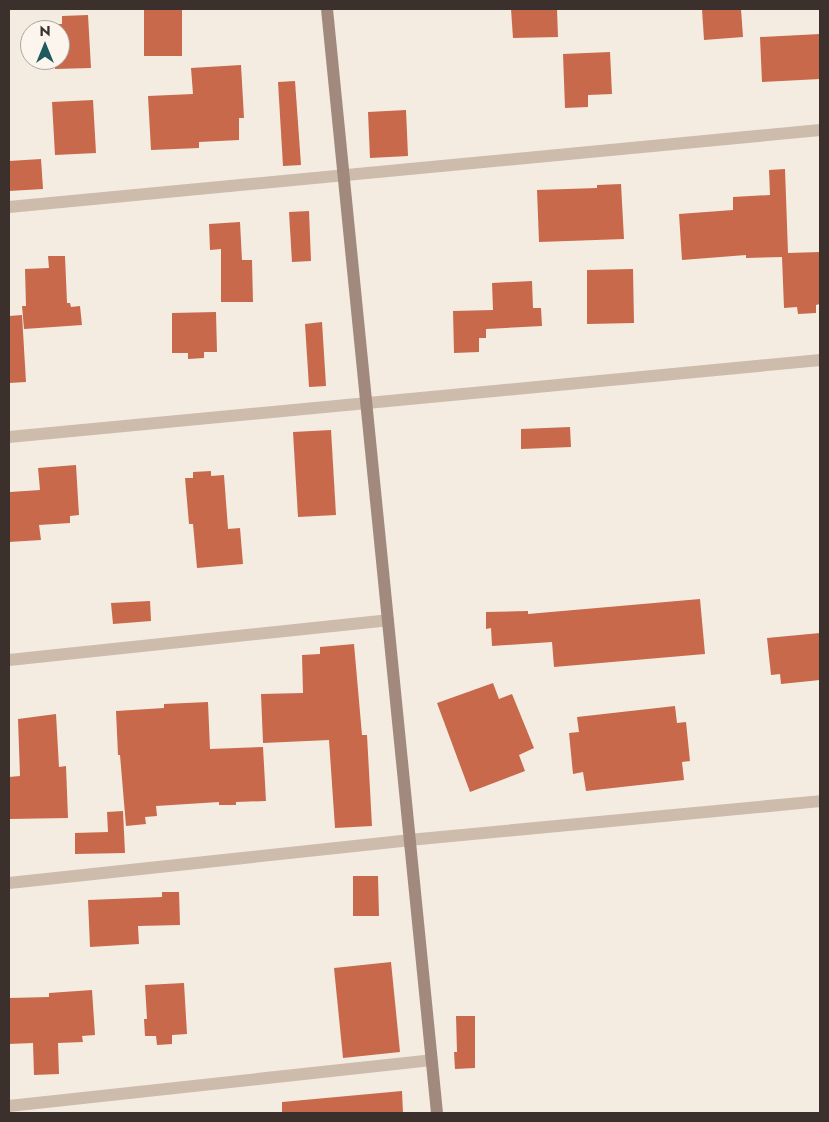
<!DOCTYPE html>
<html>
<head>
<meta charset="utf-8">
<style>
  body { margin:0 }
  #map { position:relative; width:829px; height:1122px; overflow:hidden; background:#f4ebe1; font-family:Jost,sans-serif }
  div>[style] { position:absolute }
  .building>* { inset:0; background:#c8694b }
  .minor>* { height:12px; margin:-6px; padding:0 6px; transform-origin:6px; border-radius:6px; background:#cdbbac }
  .secondary>* { height:12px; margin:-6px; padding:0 6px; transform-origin:6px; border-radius:6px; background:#a18a7d }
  span { translate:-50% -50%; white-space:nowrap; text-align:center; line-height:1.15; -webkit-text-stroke:5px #fbf5ee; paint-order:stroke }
  .frame { position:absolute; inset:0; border:10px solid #3b302b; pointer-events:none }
  .north { position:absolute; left:20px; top:20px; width:50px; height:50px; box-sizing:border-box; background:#fbf5ee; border:1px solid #aea6a0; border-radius:50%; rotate:0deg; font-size:14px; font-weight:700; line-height:20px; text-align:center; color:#3b302b }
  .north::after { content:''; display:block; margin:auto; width:18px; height:22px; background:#1f5a5e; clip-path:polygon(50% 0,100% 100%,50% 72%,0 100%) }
</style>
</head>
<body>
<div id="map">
  <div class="building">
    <i style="clip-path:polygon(144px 9px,182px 9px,182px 56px,144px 56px)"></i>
    <i style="clip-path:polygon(511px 9px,557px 9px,558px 37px,513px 38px)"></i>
    <i style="clip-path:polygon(702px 9px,741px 9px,743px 37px,704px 40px)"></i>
    <i style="clip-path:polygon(88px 15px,91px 68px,55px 69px,54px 60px,60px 60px,60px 30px,53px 30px,53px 24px,62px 24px,62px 16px)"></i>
    <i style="clip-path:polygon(820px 34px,820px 79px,762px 82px,760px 37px)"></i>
    <i style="clip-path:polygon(610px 52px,612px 94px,588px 95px,588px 107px,565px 108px,563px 54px)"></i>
    <i style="clip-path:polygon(241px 65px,244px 118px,239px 118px,239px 140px,199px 142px,199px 148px,151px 150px,148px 96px,193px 94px,191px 68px)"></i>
    <i style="clip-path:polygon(295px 81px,301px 165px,283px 166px,278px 82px)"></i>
    <i style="clip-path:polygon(93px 100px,96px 153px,55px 155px,52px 102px)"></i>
    <i style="clip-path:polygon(406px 110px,408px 156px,370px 158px,368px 112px)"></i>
    <i style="clip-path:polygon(41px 159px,43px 189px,9px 191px,9px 161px)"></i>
    <i style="clip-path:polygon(785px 169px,788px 253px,820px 252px,820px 304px,816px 305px,816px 313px,798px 314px,797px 307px,784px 308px,782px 257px,746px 258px,746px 255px,682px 260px,679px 214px,733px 210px,733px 197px,770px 195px,769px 170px)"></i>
    <i style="clip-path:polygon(621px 184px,624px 239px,539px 242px,537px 190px,597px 188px,597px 185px)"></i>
    <i style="clip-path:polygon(309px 211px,311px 261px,292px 262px,289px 212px)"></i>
    <i style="clip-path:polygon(240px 222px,242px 260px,252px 260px,253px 302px,221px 302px,221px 249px,210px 250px,209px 224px)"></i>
    <i style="clip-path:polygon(48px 256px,65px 256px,67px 303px,70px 303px,71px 307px,80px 306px,82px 325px,24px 329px,22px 306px,26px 306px,25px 269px,49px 268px)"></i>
    <i style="clip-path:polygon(633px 269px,634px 323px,587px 324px,587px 270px)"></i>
    <i style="clip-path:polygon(532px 281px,533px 308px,541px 308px,542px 326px,486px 329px,486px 338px,479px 338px,479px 352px,454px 353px,453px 311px,493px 310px,492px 283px)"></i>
    <i style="clip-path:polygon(216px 312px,217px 352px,204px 352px,204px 358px,188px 359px,188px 353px,172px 353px,172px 313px)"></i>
    <i style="clip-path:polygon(22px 315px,26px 382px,9px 383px,9px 316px)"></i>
    <i style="clip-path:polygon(322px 322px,326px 386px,309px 387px,305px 324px)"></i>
    <i style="clip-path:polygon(570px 427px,571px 447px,521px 449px,521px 429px)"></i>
    <i style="clip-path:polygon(331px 430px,336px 515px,298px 517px,293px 432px)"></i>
    <i style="clip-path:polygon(76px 465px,79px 515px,70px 516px,70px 523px,39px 525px,41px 540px,9px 542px,10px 492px,40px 490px,38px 468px)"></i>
    <i style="clip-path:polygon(211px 471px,211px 476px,224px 475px,228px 529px,240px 528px,243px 564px,197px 568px,193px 524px,189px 524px,185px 478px,193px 478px,193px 472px)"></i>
    <i style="clip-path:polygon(700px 599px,705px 654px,554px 667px,552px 642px,492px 646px,491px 628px,486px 629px,486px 612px,528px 611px,528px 614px)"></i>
    <i style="clip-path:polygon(150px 601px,151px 621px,113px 624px,111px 603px)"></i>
    <i style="clip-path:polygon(820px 633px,820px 680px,781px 684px,780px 674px,771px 675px,767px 638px)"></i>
    <i style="clip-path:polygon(354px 644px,362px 735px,367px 735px,372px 826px,335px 828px,329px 740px,263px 743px,261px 694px,303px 693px,302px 655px,320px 654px,320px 647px)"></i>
    <i style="clip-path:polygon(493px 683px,499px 699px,512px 694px,534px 748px,519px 755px,525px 771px,470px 792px,437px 703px)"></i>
    <i style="clip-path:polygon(208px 702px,210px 749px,263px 747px,266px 801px,236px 802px,236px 805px,219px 805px,219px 802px,156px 806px,157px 816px,145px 817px,146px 824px,126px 826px,120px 755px,118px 755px,116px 711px,164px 708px,164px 704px)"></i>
    <i style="clip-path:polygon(675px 706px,677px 723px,686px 722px,690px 761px,682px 762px,684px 780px,586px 791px,583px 772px,573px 774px,569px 733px,579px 732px,577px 717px)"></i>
    <i style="clip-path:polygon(56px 714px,59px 767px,66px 766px,68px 818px,9px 819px,9px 777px,20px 776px,18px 719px)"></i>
    <i style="clip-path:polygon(123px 811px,125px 853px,75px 854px,75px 833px,108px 832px,107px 812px)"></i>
    <i style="clip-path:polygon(353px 876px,378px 876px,379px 916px,353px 916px)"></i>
    <i style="clip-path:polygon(162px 892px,179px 892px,180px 925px,138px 926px,139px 944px,90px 947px,88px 900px,162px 897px)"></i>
    <i style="clip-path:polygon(391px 962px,400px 1052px,343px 1058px,334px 968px)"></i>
    <i style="clip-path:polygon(184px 983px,187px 1034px,172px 1035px,172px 1044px,157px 1045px,156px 1036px,145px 1036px,144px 1019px,147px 1019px,145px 985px)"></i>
    <i style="clip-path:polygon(92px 990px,95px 1035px,82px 1036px,83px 1042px,58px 1043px,59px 1074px,34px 1075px,33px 1043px,9px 1044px,9px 998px,49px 997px,49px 993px)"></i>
    <i style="clip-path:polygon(456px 1016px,475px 1016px,475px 1068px,455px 1069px,454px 1052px,457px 1052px)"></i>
    <i style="clip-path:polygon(402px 1091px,403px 1113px,282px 1113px,282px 1102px)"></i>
  </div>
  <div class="minor">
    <i style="left:9px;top:207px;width:815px;rotate:-5.42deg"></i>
    <i style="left:9px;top:437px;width:815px;rotate:-5.42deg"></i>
    <i style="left:9px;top:660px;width:381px;rotate:-6deg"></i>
    <i style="left:9px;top:883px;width:402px;rotate:-6.1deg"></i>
    <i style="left:409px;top:840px;width:413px;rotate:-5.4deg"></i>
    <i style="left:9px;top:1106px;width:425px;rotate:-6.2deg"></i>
  </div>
  <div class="secondary">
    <i style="left:327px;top:9px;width:1109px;rotate:84.31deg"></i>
  </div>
  <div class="frame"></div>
  <div class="north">N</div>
</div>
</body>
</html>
